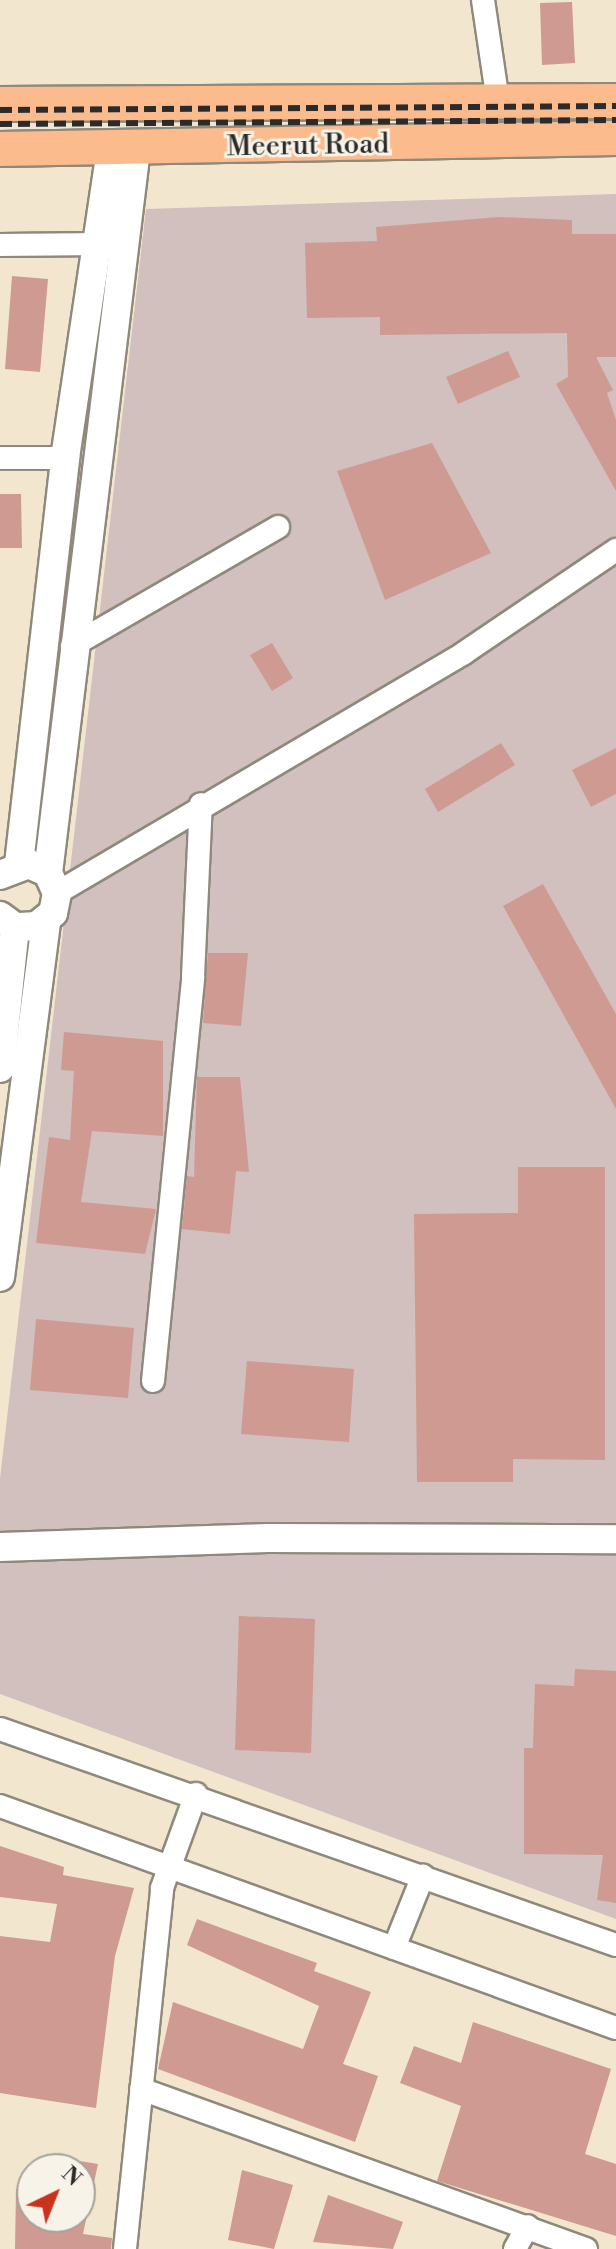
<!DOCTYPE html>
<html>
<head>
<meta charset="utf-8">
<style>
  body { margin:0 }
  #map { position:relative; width:616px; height:2249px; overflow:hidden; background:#f2e7ce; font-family:"Libre Bodoni",serif }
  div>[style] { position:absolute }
  .industrial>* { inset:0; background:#d1c0bd }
  .building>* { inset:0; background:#cf9a92 }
  .roads { filter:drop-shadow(2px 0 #8e897c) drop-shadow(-2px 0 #8e897c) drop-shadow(0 2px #8e897c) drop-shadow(0 -2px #8e897c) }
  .minor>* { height:22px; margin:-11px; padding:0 11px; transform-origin:11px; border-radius:11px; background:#fff }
  .tertiary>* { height:28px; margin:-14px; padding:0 14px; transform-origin:14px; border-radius:14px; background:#fff }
  .primary>* { height:34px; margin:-17px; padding:0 17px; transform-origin:17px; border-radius:17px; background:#fbbb8c }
  .rail>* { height:6px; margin-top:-3px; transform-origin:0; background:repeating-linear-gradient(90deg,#2b2b2b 0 12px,transparent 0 18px) }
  span { translate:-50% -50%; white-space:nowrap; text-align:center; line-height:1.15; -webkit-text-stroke:6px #f7f3e8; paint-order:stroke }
  .street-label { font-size:28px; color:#2b2b2b }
  .north { position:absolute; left:16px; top:2153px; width:80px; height:80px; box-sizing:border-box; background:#f7f3e8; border:2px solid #a5a39c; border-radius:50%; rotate:43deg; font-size:22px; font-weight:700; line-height:32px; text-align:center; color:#2b2b2b }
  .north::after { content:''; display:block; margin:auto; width:28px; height:36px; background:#c8321e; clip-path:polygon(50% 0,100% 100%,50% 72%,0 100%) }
</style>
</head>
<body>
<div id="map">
  <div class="industrial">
    <i style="clip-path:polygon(616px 194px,616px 1919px,0 1694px,0 1479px,146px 209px)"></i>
  </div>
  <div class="building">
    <i style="clip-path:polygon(572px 2px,575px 63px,542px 65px,540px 3px)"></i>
    <i style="clip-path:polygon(499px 217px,572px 220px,572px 234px,616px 234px,616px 357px,596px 357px,613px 390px,607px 393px,616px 420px,616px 491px,556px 384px,568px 377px,567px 333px,380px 335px,380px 317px,307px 318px,305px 243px,377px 241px,376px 227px)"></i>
    <i style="clip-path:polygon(12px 276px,48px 279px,40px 372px,5px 369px)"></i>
    <i style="clip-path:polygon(508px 351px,520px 377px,458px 404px,446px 377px)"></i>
    <i style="clip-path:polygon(432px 443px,491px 553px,385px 600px,337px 471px)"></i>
    <i style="clip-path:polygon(0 494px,21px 494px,22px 548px,0 548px)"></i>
    <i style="clip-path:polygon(272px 643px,293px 678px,272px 691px,250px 655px)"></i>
    <i style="clip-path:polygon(501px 743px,515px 765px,438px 812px,425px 789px)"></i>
    <i style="clip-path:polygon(616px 748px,616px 794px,591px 807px,572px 770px)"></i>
    <i style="clip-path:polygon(543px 884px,616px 1014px,616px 1109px,503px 906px)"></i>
    <i style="clip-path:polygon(208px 953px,248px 953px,241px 1026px,203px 1023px)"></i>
    <i style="clip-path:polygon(64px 1032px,163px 1041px,163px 1136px,92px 1131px,81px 1202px,156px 1209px,145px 1254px,36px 1243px,49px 1137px,70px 1140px,74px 1071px,61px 1070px)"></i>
    <i style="clip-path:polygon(197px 1077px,240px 1077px,249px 1172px,236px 1171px,230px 1234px,182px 1229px,187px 1176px,194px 1177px)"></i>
    <i style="clip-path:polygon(518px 1167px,605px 1167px,605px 1460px,513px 1459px,513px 1482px,417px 1482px,414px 1214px,518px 1213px)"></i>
    <i style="clip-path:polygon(36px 1319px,134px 1328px,128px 1398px,30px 1390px)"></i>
    <i style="clip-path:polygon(247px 1361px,354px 1369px,349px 1442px,241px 1434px)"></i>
    <i style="clip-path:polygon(239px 1616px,315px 1619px,311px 1753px,235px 1750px)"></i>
    <i style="clip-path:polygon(575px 1669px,616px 1671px,616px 1903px,597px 1900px,603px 1855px,524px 1854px,524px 1748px,533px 1748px,535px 1684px,574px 1686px)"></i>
    <i style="clip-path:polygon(0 1846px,64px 1867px,63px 1875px,134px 1888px,115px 1956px,96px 2108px,0 2093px,0 1936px,50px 1942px,57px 1904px,0 1897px)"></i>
    <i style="clip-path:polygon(197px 1919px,317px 1963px,314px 1971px,371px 1992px,343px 2064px,378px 2076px,355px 2142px,158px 2069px,173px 2002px,303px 2049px,319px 2006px,187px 1945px)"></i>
    <i style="clip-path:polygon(473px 2022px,611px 2069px,585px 2154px,616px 2164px,616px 2236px,437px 2181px,461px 2106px,400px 2083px,414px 2046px,461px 2063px)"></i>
    <i style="clip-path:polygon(80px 2161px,98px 2164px,83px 2234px,112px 2238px,111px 2249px,15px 2249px,16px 2189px,32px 2191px,32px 2217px,80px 2217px)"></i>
    <i style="clip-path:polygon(242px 2170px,293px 2185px,274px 2249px,228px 2240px)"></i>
    <i style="clip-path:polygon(328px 2195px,403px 2222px,393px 2249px,313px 2242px)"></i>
  </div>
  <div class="roads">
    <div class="minor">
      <i style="left:483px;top:0;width:103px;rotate:81.6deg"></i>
      <i style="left:0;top:245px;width:94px;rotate:-0.6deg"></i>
      <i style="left:0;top:458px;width:65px"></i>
      <i style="left:72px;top:646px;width:238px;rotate:-30deg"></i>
      <i style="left:57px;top:893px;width:472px;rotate:-30.5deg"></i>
      <i style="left:464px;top:653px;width:184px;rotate:-34.1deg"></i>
      <i style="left:153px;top:1381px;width:406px;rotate:-84.3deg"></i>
      <i style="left:193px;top:977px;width:173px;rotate:-87.4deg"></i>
      <i style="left:0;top:1729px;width:653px;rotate:19.32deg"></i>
      <i style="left:0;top:1806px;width:655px;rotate:19.82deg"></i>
      <i style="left:394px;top:1948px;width:78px;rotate:-68.1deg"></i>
      <i style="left:141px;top:2089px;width:473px;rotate:19.8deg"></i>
      <i style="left:125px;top:2249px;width:363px;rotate:-84.1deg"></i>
      <i style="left:162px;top:1888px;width:100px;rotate:-70.1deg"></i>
      <i style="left:515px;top:2249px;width:26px;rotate:-61deg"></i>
    </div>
    <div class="tertiary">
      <i style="left:19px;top:864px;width:409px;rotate:-83.5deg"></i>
      <i style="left:65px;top:458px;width:312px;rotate:-81.5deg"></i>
      <i style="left:48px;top:873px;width:729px;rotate:-83.07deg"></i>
      <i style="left:0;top:875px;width:31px;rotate:-21deg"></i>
      <i style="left:29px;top:864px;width:21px;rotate:25deg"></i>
      <i style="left:48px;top:873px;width:22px;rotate:66deg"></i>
      <i style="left:57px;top:893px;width:20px;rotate:101deg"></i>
      <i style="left:53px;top:913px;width:21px;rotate:141deg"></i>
      <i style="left:37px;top:926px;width:22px;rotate:177deg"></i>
      <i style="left:15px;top:927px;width:19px;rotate:-144deg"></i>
      <i style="left:0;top:1068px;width:142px;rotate:-83.9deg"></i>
      <i style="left:0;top:1277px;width:359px;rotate:-82.6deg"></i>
      <i style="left:0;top:1547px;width:268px;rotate:-1.9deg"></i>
      <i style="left:268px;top:1538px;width:348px;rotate:0.2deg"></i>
    </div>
    <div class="primary">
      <i style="left:0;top:104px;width:616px;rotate:-0.28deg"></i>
      <i style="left:0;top:149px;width:616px;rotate:-1.02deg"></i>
    </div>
  </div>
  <div class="rail">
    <i style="left:0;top:110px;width:616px;rotate:-0.37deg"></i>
    <i style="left:0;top:124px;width:616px;rotate:-0.37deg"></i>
  </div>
  <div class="street-label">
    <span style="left:308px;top:146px;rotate:-1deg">Meerut Road</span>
  </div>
  <div class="north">N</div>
</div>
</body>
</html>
